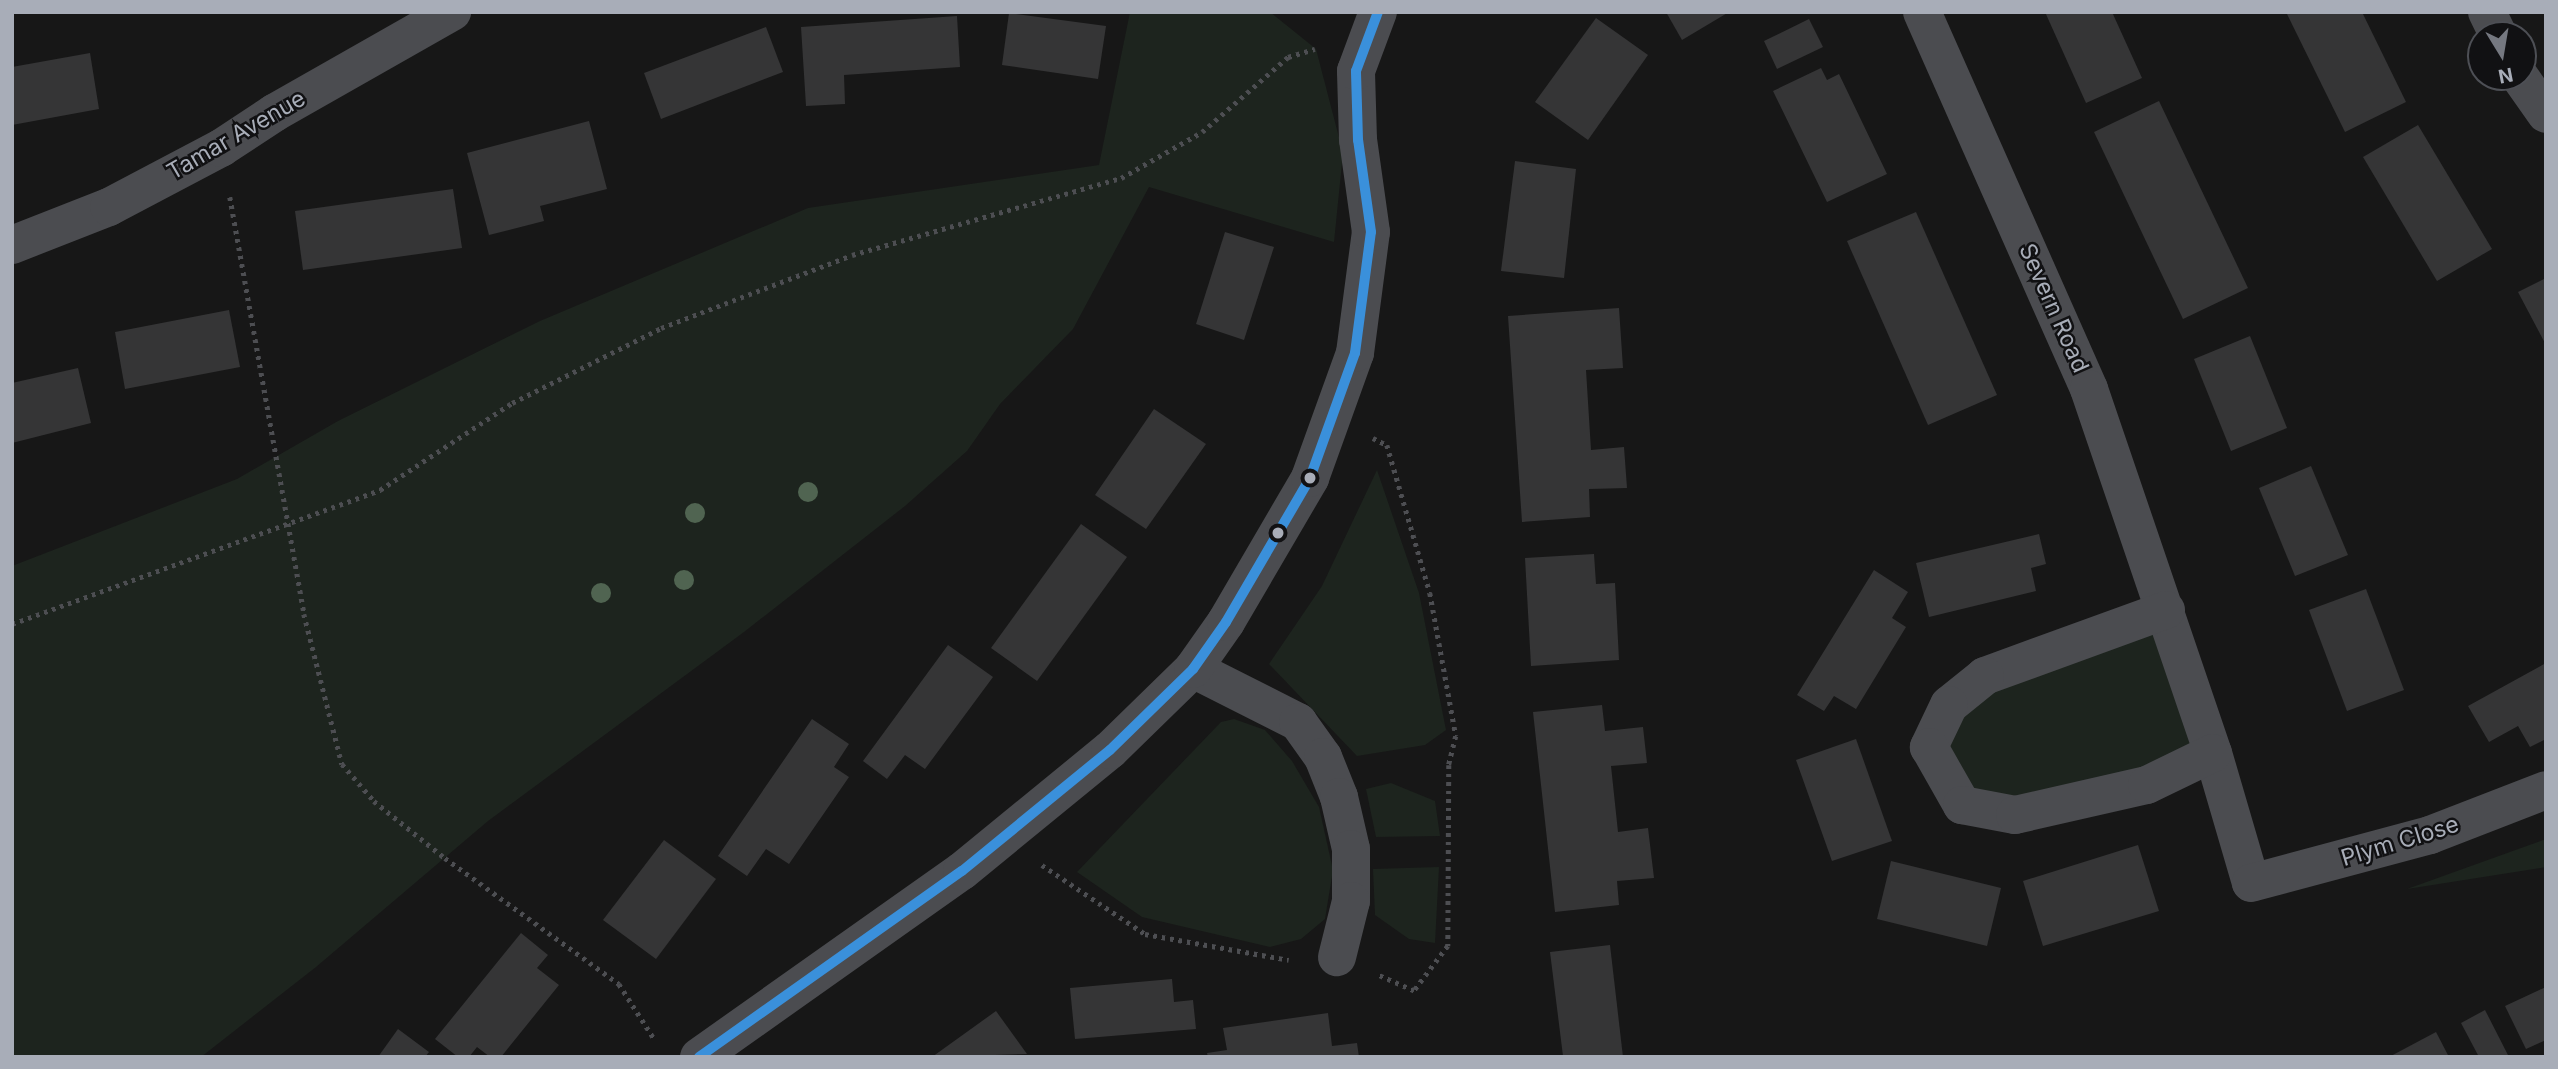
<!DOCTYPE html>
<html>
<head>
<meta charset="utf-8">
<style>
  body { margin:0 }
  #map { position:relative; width:2558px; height:1069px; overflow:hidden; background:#171717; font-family:Inter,sans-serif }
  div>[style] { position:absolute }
  .green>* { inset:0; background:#1d241e }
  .building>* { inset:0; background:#353536 }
  .path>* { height:4.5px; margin-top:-2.25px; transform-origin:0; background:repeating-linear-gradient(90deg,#4d4e52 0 3.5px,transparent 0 8.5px) }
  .street>* { height:38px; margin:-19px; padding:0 19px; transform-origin:19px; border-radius:19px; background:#4b4c50 }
  .bus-1>* { height:10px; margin:-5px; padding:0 5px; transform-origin:5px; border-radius:5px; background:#3a90db }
  .trees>* { width:20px; height:20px; margin:-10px; border-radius:50%; background:#506451 }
  .dots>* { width:19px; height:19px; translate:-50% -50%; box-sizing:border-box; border:4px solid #111113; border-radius:50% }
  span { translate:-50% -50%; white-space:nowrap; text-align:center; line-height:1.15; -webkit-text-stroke:5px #111113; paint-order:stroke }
  .street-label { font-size:23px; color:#a8adb8 }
  .frame { position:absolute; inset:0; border:14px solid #a8adb8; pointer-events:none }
  .north { position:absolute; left:2467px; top:21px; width:70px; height:70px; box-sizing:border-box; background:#111113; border:2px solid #4d4f55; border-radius:50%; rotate:169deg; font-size:19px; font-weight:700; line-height:28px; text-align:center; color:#a8adb8 }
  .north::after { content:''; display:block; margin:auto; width:24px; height:32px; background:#757880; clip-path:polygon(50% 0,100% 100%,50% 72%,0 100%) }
</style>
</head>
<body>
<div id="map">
  <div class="green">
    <i style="clip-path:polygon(1130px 12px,1270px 12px,1316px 49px,1343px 153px,1334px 242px,1149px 187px,1073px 329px,1000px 404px,967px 451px,905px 506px,744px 632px,488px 821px,316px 967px,201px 1057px,12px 1057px,12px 566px,237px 479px,338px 421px,540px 321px,808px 208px,1099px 165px)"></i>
    <i style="clip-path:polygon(1377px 470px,1419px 593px,1446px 730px,1425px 745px,1357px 756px,1269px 664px,1322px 586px)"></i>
    <i style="clip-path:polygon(2166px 610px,2213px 753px,2015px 815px,1945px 780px,1949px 705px)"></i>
    <i style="clip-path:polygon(1234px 719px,1265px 730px,1292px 761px,1319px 807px,1333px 870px,1325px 919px,1301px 939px,1270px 947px,1142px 917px,1077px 872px,1221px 722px)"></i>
    <i style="clip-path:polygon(1391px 783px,1435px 801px,1440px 836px,1376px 837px,1366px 789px)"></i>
    <i style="clip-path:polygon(2546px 839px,2546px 867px,2407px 889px)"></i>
    <i style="clip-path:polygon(1439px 867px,1435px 943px,1409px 939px,1375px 915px,1373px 869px)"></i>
  </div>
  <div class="building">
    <i style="clip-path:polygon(1666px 12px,1729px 12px,1682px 40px)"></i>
    <i style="clip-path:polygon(2045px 12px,2112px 12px,2142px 78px,2086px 103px)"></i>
    <i style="clip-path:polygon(2286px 12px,2362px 12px,2406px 102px,2345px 132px)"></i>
    <i style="clip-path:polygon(1009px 13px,1106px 26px,1098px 79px,1002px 65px)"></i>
    <i style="clip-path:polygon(957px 16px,960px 67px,844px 75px,845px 104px,806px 106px,801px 27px)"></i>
    <i style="clip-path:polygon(1596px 18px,1648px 55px,1588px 140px,1535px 102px)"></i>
    <i style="clip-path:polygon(1809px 19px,1823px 47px,1777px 69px,1764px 41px)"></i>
    <i style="clip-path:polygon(766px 27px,783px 72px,661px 119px,644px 73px)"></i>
    <i style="clip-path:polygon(90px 53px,99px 109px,12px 125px,12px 67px)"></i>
    <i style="clip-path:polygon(1821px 68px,1827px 80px,1839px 74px,1887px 174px,1827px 202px,1773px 91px)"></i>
    <i style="clip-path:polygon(2159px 101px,2248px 288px,2183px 319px,2094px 132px)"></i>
    <i style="clip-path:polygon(589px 121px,607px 189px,540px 206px,544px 221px,489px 235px,467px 153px)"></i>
    <i style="clip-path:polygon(2418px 125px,2492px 249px,2437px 281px,2363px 157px)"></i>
    <i style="clip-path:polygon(1515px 161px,1576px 169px,1564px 278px,1501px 271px)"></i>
    <i style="clip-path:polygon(453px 189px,462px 248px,303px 270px,295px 211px)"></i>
    <i style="clip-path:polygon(1916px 212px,1997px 395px,1928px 425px,1847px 241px)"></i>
    <i style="clip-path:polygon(1225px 232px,1274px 247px,1244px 340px,1196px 324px)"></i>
    <i style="clip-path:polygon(2546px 278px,2546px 345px,2518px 292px)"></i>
    <i style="clip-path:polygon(1619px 308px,1623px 368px,1586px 370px,1591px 450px,1624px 447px,1627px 488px,1589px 489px,1590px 517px,1522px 522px,1508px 316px)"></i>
    <i style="clip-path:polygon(229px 310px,240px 367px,125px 389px,115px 332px)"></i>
    <i style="clip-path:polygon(2250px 336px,2287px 428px,2231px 451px,2194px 359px)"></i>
    <i style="clip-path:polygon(78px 368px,91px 423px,12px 443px,12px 383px)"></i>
    <i style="clip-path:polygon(1154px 409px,1206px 444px,1146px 529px,1095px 495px)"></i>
    <i style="clip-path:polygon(2311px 466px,2348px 555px,2295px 576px,2259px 488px)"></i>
    <i style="clip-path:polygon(1081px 524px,1127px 557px,1037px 681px,991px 648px)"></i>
    <i style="clip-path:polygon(2039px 534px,2046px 564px,2031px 568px,2036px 591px,1929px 617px,1916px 563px)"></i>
    <i style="clip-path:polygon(1594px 554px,1596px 584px,1615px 583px,1619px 660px,1531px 666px,1525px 558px)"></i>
    <i style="clip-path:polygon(1874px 570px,1908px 592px,1892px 618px,1906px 627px,1856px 709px,1834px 696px,1824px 711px,1797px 695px)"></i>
    <i style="clip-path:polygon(2366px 589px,2404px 690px,2347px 711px,2309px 610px)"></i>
    <i style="clip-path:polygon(948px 645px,993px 677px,925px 769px,905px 755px,887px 779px,863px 761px)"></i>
    <i style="clip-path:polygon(2546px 663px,2546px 739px,2530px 747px,2518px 726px,2489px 742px,2468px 706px)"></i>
    <i style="clip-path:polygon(1602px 705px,1605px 731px,1643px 727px,1647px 763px,1611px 766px,1618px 832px,1648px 828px,1654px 878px,1617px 881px,1619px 905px,1555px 912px,1533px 712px)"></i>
    <i style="clip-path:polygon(812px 719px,849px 744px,834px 767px,849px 777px,789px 864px,766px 849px,747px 876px,718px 856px)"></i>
    <i style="clip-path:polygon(1856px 739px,1892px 841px,1832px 861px,1796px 760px)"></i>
    <i style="clip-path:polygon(664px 840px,716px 879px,656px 959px,603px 920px)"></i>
    <i style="clip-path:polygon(2138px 845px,2159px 911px,2043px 946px,2023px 881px)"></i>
    <i style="clip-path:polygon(1891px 861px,2001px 888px,1987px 946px,1877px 919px)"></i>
    <i style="clip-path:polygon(521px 933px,548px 955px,537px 968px,559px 985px,501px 1057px,490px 1057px,477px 1047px,469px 1057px,458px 1057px,435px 1039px)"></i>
    <i style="clip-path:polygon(1610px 945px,1623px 1057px,1563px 1056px,1550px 952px)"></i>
    <i style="clip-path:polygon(1172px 979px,1174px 1002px,1193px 1000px,1196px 1029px,1075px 1039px,1070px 988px)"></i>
    <i style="clip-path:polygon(2546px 987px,2546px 1040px,2526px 1049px,2505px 1006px)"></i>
    <i style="clip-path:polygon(2485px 1010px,2509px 1057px,2479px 1057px,2461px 1023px)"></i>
    <i style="clip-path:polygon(996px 1011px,1027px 1054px,932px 1057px)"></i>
    <i style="clip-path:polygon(1328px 1013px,1332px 1046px,1357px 1043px,1359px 1057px,1208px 1057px,1207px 1053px,1227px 1050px,1223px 1028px)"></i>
    <i style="clip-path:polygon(398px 1029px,429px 1052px,425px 1057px,378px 1057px)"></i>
    <i style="clip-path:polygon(2436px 1032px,2449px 1057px,2389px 1057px)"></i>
  </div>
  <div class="path">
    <i style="left:230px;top:197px;width:424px;rotate:79.9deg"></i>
    <i style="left:304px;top:614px;width:155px;rotate:75.8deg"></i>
    <i style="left:342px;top:764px;width:49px;rotate:49.1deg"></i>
    <i style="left:374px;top:801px;width:91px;rotate:38.8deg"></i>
    <i style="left:445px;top:858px;width:215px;rotate:35.9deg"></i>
    <i style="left:619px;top:984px;width:67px;rotate:57.3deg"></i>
    <i style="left:1373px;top:438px;width:16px;rotate:27deg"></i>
    <i style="left:1387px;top:445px;width:154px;rotate:73.8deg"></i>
    <i style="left:1430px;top:593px;width:145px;rotate:79.7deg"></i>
    <i style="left:1456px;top:736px;width:30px;rotate:104deg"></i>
    <i style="left:1449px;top:765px;width:181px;rotate:90.3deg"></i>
    <i style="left:1448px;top:946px;width:56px;rotate:127.1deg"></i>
    <i style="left:1414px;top:991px;width:39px;rotate:-156deg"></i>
    <i style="left:12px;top:624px;width:392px;rotate:-20deg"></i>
    <i style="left:380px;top:490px;width:158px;rotate:-33.4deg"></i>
    <i style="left:512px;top:403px;width:167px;rotate:-26.7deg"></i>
    <i style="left:661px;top:328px;width:204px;rotate:-20.9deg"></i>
    <i style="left:852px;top:255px;width:280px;rotate:-16deg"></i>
    <i style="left:1121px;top:178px;width:93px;rotate:-29.6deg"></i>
    <i style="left:1202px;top:132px;width:114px;rotate:-41.1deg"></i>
    <i style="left:1288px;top:57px;width:28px;rotate:-17deg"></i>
    <i style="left:1042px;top:865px;width:124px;rotate:33.8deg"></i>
    <i style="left:1145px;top:934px;width:146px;rotate:10.2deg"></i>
  </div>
  <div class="street">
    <i style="left:1922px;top:12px;width:412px;rotate:66.1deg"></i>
    <i style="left:2089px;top:389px;width:385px;rotate:71.2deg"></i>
    <i style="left:2213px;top:753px;width:135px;rotate:73.7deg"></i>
    <i style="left:2251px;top:883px;width:185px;rotate:-15deg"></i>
    <i style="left:2430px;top:835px;width:124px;rotate:-21.2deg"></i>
    <i style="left:2487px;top:12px;width:25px;rotate:64deg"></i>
    <i style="left:2520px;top:77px;width:45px;rotate:54.9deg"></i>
    <i style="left:12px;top:245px;width:104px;rotate:-21.4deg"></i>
    <i style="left:109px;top:207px;width:127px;rotate:-27.8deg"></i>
    <i style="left:221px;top:148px;width:64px;rotate:-33.4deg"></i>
    <i style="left:274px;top:113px;width:205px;rotate:-29.6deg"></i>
    <i style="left:2166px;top:610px;width:193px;rotate:160deg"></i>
    <i style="left:1985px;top:676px;width:46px;rotate:141.1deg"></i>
    <i style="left:1949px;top:705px;width:47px;rotate:115.5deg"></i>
    <i style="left:1929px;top:747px;width:67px;rotate:60.4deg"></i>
    <i style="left:1962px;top:805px;width:54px;rotate:10.7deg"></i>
    <i style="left:2015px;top:815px;width:135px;rotate:-12.8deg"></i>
    <i style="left:2147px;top:785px;width:73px;rotate:-25.9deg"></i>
    <i style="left:1193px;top:669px;width:118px;rotate:26.8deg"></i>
    <i style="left:1298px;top:722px;width:43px;rotate:54.5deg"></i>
    <i style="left:1323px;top:757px;width:43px;rotate:68.2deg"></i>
    <i style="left:1339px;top:797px;width:53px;rotate:77deg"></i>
    <i style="left:1351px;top:849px;width:52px;rotate:90deg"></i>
    <i style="left:1351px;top:901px;width:58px;rotate:104deg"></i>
    <i style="left:699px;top:1057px;width:322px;rotate:-35.3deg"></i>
    <i style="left:962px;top:871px;width:191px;rotate:-39.3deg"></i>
    <i style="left:1110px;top:750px;width:116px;rotate:-44.3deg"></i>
    <i style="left:1193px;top:669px;width:57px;rotate:-54.9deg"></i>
    <i style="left:1226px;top:622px;width:167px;rotate:-59.7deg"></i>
    <i style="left:1310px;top:478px;width:133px;rotate:-70.2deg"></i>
    <i style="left:1355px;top:353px;width:122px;rotate:-82.5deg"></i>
    <i style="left:1371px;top:232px;width:93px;rotate:-98deg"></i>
    <i style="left:1358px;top:140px;width:69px;rotate:-91.7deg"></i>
    <i style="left:1356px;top:71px;width:63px;rotate:-69.6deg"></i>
  </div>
  <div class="bus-1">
    <i style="left:699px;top:1057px;width:322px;rotate:-35.3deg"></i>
    <i style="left:962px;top:871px;width:191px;rotate:-39.3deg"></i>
    <i style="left:1110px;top:750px;width:116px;rotate:-44.3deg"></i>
    <i style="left:1193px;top:669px;width:57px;rotate:-54.9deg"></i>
    <i style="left:1226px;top:622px;width:167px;rotate:-59.7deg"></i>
    <i style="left:1310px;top:478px;width:133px;rotate:-70.2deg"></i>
    <i style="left:1355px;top:353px;width:122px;rotate:-82.5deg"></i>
    <i style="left:1371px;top:232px;width:93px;rotate:-98deg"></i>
    <i style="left:1358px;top:140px;width:69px;rotate:-91.7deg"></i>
    <i style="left:1356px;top:71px;width:63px;rotate:-69.6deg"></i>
  </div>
  <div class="trees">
    <i style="left:808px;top:492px"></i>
    <i style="left:695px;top:513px"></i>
    <i style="left:684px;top:580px"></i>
    <i style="left:601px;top:593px"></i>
  </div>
  <div class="dots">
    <i style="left:1310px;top:478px;background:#a8adb8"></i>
    <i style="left:1278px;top:533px;background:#a8adb8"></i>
  </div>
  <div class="street-label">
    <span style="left:236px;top:135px;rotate:-30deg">Tamar Avenue</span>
    <span style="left:2054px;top:308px;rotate:66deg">Severn Road</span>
    <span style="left:2400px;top:841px;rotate:-17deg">Plym Close</span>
  </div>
  <div class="frame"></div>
  <div class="north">N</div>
</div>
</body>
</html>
